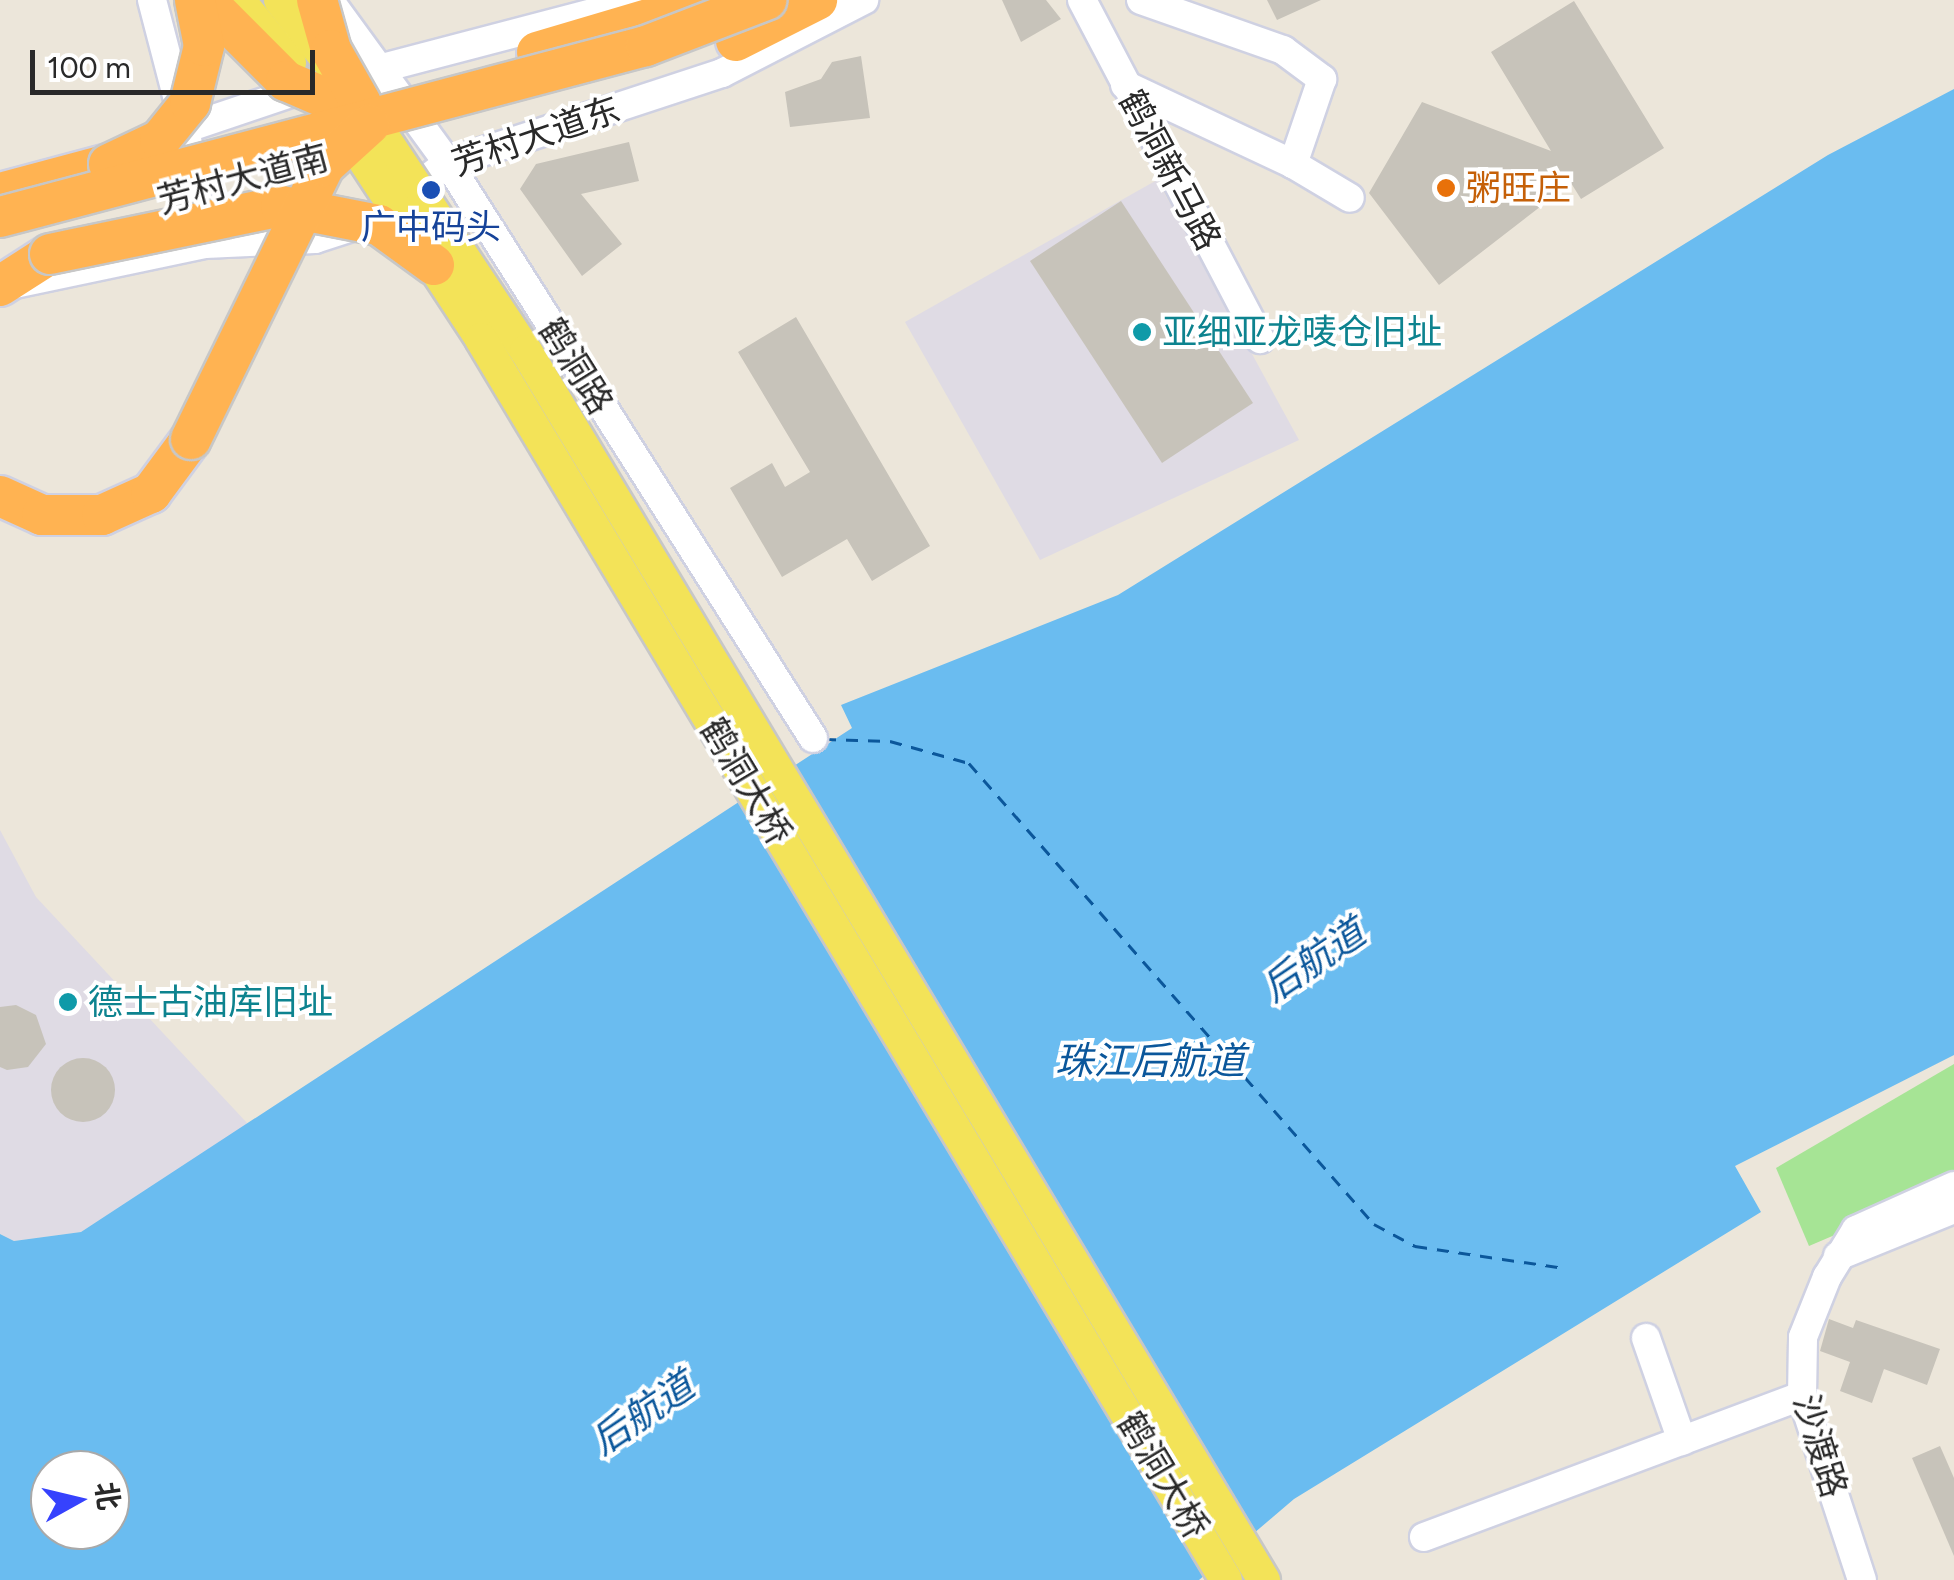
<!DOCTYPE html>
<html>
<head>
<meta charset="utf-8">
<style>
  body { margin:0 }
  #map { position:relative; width:1954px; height:1580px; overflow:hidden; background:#ece6da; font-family:Figtree,"Noto Sans SC",sans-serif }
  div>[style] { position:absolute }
  .industrial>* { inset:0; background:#dfdbe4 }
  .green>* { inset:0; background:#a6e495 }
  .water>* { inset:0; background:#6abcf0 }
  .ferry>* { height:2.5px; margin-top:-1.25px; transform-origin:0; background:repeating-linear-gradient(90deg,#0b579b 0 12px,transparent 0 22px) }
  .building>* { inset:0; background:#c7c3ba }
  .round { border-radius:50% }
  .roads { filter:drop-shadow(2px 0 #cfd1e2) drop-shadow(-2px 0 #cfd1e2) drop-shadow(0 2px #cfd1e2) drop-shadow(0 -2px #cfd1e2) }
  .minor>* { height:28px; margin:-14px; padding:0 14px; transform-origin:14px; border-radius:14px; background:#fff }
  .highway>* { height:40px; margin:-20px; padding:0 20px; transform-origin:20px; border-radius:20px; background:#ffb352 }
  .bridges { filter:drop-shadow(2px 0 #c7c7c7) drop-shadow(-2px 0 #c7c7c7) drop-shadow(0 2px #c7c7c7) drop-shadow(0 -2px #c7c7c7) }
  .major-bridge>* { height:32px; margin:-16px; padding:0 16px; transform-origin:16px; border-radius:16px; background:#f3e358 }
  .highway-bridge>* { height:40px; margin:-20px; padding:0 20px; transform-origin:20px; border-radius:20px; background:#ffb352 }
  .dots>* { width:28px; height:28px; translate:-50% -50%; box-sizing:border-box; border:5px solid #fff; border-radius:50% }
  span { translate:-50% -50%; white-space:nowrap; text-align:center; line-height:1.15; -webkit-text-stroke:8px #fff; paint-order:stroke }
  .street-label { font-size:35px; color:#292929 }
  .food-label { font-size:35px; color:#c56008 }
  .left { translate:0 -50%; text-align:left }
  .transit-label { font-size:35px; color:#164399 }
  .culture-label { font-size:35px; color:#0d838f }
  .water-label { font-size:38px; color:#0b579b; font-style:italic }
  .north { position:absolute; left:30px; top:1450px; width:100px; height:100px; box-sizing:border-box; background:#fff; border:2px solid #a9a9a9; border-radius:50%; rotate:82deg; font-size:28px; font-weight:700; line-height:40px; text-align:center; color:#292929 }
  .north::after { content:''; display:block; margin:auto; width:35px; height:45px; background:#3642fd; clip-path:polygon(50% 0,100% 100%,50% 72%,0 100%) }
  .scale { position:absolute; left:30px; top:50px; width:285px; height:45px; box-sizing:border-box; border:5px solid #292929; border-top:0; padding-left:12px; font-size:30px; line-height:35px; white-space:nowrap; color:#292929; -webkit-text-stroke:8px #fff; paint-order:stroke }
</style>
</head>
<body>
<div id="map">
  <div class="industrial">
    <i style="clip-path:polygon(1157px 180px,1299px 440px,1040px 560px,905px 322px)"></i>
    <i style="clip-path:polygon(0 830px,36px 897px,248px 1124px,81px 1232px,14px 1241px,0 1234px)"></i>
  </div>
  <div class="green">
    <i style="clip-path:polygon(1954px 1064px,1954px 1184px,1809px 1246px,1776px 1168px)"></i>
  </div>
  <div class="water">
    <i style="clip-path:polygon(evenodd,1954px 89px,1954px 1055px,1735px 1166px,1761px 1212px,1294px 1499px,1199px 1580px,0 1580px,0 1234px,14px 1241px,81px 1232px,852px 728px,841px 705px,1118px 595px,1828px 155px,1954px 89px,50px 1470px,110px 1470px,110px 1530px,50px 1530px,50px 1470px)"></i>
  </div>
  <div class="ferry">
    <i style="left:824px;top:739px;width:66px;rotate:1.7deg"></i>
    <i style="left:890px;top:741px;width:82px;rotate:15.6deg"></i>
    <i style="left:969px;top:763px;width:614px;rotate:48.7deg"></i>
    <i style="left:1374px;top:1224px;width:47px;rotate:28.2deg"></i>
    <i style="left:1415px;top:1246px;width:151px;rotate:8.4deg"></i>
  </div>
  <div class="building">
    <i style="clip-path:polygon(1002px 0,1046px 0,1061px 19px,1021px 42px)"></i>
    <i style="clip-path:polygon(1267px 0,1321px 0,1277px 20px)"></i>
    <i style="clip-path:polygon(1574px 1px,1664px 148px,1581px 199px,1571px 183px,1439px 285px,1369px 193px,1422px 102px,1551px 151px,1491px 52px)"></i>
    <i style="clip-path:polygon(861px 56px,870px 118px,790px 127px,785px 92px,821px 79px,832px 62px)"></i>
    <i style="clip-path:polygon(629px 142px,639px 181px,581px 194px,622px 244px,582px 276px,520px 189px,536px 164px)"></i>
    <i style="clip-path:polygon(1121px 201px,1253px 403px,1162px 463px,1030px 261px)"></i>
    <i style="clip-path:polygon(796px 317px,930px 546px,872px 581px,847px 539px,782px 577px,730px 488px,772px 463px,785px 487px,810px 472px,738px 352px)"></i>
    <i style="clip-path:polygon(16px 1005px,36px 1015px,46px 1044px,28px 1067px,7px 1070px,0 1067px,0 1007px)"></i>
    <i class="round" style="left:51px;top:1058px;width:64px;height:64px"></i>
    <i style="clip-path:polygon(1829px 1319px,1853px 1328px,1856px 1320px,1940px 1349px,1927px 1385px,1884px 1369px,1872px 1403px,1840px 1391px,1850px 1362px,1820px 1351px)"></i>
    <i style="clip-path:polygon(1940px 1446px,1954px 1478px,1954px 1556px,1912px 1458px)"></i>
  </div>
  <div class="roads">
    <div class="minor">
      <i style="left:152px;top:0;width:131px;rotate:75.4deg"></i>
      <i style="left:185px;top:127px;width:113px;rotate:80.3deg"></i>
      <i style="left:329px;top:0;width:202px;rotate:53.9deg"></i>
      <i style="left:448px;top:163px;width:681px;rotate:57.59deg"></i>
      <i style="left:1082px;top:0;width:383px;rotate:62.3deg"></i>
      <i style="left:1141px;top:0;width:151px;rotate:19.4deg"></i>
      <i style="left:1283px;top:50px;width:49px;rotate:36.6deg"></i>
      <i style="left:1322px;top:79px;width:90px;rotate:108.8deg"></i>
      <i style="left:367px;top:72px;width:283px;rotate:-14.7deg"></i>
      <i style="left:1125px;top:85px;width:186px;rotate:25.2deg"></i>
      <i style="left:1293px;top:164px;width:66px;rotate:30.8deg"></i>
      <i style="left:172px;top:133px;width:141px;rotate:-18.6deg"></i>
      <i style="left:400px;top:199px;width:60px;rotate:-36.9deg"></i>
      <i style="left:448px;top:163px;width:288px;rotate:-18.2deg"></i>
      <i style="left:722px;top:73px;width:160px;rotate:-27.2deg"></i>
      <i style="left:5px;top:286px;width:204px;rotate:-11.9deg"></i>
      <i style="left:205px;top:244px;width:110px;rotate:-2.6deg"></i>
      <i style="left:315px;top:239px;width:52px;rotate:-18.1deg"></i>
      <i style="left:1838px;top:1256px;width:125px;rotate:-22.1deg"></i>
      <i style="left:1646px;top:1338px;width:109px;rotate:70.7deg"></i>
      <i style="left:1424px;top:1537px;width:403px;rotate:-20.5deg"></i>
      <i style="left:1862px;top:1580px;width:194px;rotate:-108.1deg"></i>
      <i style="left:1802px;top:1396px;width:59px;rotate:-89deg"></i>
      <i style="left:1803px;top:1337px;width:65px;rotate:-68.2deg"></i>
      <i style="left:1827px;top:1277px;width:55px;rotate:-58.3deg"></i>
      <i style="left:1856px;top:1230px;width:107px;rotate:-24.2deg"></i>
    </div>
    <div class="highway">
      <i style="left:736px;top:41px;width:91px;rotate:-26.8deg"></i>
      <i style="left:537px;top:52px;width:183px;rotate:-16.5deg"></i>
      <i style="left:0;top:193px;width:113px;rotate:-14.9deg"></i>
      <i style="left:0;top:286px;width:59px;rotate:-32.6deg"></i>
      <i style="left:0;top:496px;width:46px;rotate:24.3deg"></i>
      <i style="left:42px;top:515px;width:60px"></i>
      <i style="left:102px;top:515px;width:54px;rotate:-24.2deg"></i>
      <i style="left:151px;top:493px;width:67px;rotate:-53.5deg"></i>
    </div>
  </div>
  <div class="bridges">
    <div class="major-bridge">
      <i style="left:239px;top:0;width:81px;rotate:51deg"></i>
      <i style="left:280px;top:0;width:131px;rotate:51.8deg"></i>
      <i style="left:361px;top:103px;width:298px;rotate:56.4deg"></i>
      <i style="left:526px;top:351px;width:1434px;rotate:59.02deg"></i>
      <i style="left:340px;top:124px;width:257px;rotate:56.7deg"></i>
      <i style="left:481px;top:339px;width:1447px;rotate:59.02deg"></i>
    </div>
    <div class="highway-bridge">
      <i style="left:205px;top:0;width:115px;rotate:45deg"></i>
      <i style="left:286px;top:81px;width:96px;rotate:23.4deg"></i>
      <i style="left:317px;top:0;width:52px;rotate:74.4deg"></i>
      <i style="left:331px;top:50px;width:61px;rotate:60.5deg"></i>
      <i style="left:109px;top:164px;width:56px;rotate:-25.2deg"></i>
      <i style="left:160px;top:140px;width:48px;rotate:-51deg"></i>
      <i style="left:190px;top:103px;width:59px;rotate:-76.2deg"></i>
      <i style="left:204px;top:46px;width:47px;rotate:-101.1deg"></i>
      <i style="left:0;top:217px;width:668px;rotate:-14.83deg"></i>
      <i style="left:646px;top:46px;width:129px;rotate:-21deg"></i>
      <i style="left:50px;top:254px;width:236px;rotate:-11.7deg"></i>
      <i style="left:281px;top:206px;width:100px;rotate:11deg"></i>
      <i style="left:379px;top:225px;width:68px;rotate:36deg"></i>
      <i style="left:191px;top:439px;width:304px;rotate:-64deg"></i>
      <i style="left:324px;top:166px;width:61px;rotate:-42.3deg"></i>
    </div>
  </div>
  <div class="dots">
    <i style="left:1446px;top:188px;background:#e8710a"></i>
    <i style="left:431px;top:190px;background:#1a4fb4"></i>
    <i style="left:1142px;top:332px;background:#0f9aa8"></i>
    <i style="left:68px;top:1002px;background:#0f9aa8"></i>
  </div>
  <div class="street-label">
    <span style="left:536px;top:136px;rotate:-19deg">芳村大道东</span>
    <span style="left:1170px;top:170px;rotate:62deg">鹤洞新马路</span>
    <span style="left:243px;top:179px;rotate:-15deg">芳村大道南</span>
    <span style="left:576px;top:366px;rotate:58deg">鹤洞路</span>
    <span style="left:746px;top:781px;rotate:59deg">鹤洞大桥</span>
    <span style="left:1820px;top:1446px;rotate:73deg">沙渡路</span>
    <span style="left:1163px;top:1475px;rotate:59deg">鹤洞大桥</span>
  </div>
  <div class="food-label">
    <span class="left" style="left:1466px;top:188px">粥旺庄</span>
  </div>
  <div class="transit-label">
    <span style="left:431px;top:227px">广中码头</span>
  </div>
  <div class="culture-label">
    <span class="left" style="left:1162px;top:332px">亚细亚龙唛仓旧址</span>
    <span class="left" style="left:88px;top:1002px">德士古油库旧址</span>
  </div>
  <div class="water-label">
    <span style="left:1314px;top:961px;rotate:-34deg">后航道</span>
    <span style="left:1150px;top:1062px">珠江后航道</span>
    <span style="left:643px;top:1414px;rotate:-34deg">后航道</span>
  </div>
  <div class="north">北</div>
  <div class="scale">100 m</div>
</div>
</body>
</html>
